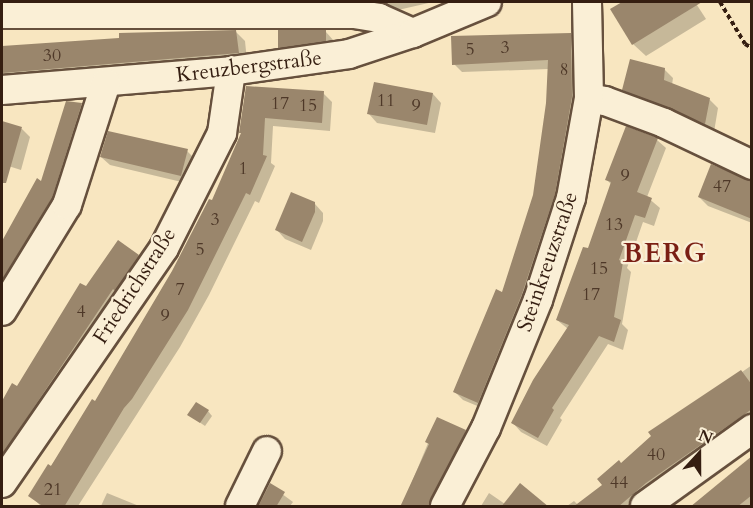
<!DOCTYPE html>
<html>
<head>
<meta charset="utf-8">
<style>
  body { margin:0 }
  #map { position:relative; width:753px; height:508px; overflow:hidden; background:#f8e6c0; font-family:Cardo,serif }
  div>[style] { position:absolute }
  .shadow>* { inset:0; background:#0003 }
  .building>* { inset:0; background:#9a866c }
  .path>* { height:4px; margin-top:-2px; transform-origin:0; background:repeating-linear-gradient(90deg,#351e11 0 4.5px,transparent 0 7.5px) }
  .roads { filter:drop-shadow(2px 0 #66503d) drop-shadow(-2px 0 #66503d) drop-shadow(0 2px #66503d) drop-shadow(0 -2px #66503d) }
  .minor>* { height:28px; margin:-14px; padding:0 14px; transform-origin:14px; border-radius:14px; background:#faefd6 }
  span { translate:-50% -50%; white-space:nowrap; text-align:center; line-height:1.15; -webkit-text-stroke:4.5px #faefd6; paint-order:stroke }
  .number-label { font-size:18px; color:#4e3828 }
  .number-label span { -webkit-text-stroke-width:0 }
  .street-label { font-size:21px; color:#351e11 }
  .district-label { font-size:27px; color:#7a1f14; font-weight:700; letter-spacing:1.5px }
  .frame { position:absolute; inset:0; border:3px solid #351e11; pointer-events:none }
  .north { position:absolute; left:669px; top:424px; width:60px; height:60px; -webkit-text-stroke:4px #faefd6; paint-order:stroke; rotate:21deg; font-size:16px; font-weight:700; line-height:24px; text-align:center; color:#351e11 }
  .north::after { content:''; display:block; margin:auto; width:21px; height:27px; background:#351e11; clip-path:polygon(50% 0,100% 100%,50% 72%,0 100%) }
</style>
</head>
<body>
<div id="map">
  <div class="shadow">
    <i style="clip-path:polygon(193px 2px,433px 2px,398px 10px,364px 6px)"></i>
    <i style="clip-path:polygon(625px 2px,695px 2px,706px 19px,646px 56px,633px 44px,612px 9px)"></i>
    <i style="clip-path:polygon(236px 32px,245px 41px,247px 61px,2px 82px,2px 48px)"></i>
    <i style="clip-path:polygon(326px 32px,334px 41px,334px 49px,288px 56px,279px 47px)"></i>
    <i style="clip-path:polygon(571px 34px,579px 43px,580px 106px,563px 203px,487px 410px,463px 400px,455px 392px,503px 294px,535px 195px,548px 103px,549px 69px,462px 72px,454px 64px)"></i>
    <i style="clip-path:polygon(664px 69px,673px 78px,672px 85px,709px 99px,718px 108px,714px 132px,633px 98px,624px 89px)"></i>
    <i style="clip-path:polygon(247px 87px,323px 93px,332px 102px,330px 131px,273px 126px,271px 163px,275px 166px,259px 203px,255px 201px,209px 295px,180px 347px,78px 506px,41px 506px,30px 496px,95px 403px,213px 202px,242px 135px)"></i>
    <i style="clip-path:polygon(433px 94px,441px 103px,435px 133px,377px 123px,369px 114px)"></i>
    <i style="clip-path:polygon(67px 103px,81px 105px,90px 113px,60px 207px,2px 301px,2px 245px,37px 180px,42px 183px)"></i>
    <i style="clip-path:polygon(2px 123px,22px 129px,30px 137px,21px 170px,2px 164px)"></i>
    <i style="clip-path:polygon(657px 140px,666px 148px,647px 197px,660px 208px,654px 226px,643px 222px,627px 268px,631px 272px,622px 324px,628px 330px,623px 350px,608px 344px,560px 418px,562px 420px,547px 446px,521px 432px,513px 423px,568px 329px,557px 320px,589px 250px,612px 185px,607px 180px)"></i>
    <i style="clip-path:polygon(187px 151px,196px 160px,190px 184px,110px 165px,101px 157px)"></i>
    <i style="clip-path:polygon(752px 189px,752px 223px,708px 206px,699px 197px)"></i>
    <i style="clip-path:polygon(315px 204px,323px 213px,323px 221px,311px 250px,285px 239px,277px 230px)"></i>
    <i style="clip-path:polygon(138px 256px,147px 265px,2px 477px,2px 405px,13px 385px,18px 388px)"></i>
    <i style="clip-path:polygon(752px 365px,752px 423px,637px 506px,567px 506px,574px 501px,578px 505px,604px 485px,621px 465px,701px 401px)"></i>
    <i style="clip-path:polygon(208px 411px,212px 416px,205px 426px,189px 415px)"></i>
    <i style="clip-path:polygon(438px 419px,465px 432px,474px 440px,439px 506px,402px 506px)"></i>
    <i style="clip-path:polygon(752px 458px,752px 506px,692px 506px)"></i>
    <i style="clip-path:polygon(270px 485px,293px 502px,290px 506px,259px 506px)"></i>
    <i style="clip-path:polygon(107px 493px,139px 506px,101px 506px)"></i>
    <i style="clip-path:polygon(489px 493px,505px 504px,547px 506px,481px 506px)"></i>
  </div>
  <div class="building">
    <i style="clip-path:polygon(622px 2px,702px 2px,632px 45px,610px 9px)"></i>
    <i style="clip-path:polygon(236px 30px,239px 53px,2px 73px,2px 46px,119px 38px,119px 33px)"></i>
    <i style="clip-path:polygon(278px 30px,326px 30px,326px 41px,278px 48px)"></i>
    <i style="clip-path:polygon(571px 33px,572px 97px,555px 194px,522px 294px,478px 403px,453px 392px,496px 289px,502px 292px,533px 195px,546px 103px,548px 60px,452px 65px,451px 36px)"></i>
    <i style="clip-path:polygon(630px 59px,665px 68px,664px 80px,710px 98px,705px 124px,622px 90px)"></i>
    <i style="clip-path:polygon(374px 82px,433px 93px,427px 125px,367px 114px)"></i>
    <i style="clip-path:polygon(246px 86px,324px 91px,322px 123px,265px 118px,263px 155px,267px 156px,250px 195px,246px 193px,188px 310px,132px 399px,124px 408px,64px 507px,44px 507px,28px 496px,48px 464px,51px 466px,92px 399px,95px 401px,172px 271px,209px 199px,212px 200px,241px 133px,239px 133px)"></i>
    <i style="clip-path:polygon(66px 101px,82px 103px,52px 198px,2px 280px,2px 241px,37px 178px,41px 181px)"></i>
    <i style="clip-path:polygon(2px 121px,22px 127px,6px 183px,2px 183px)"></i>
    <i style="clip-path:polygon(626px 126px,658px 138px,637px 192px,652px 198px,645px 218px,635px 215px,619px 260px,623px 262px,614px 317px,621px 320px,614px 342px,599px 336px,552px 408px,554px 410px,538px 438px,511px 423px,533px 380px,569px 325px,556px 320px,583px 247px,588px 248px,611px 182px,605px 180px)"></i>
    <i style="clip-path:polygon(108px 131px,188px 149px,181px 176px,100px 157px)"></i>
    <i style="clip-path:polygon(711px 164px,752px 181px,752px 219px,698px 197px)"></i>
    <i style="clip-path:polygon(291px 192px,315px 202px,315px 212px,302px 242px,275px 230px)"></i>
    <i style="clip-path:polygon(118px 240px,139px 255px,115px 291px,113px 289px,2px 455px,2px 401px,12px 383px,17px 386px,80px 283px,86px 286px)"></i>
    <i style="clip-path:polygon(741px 370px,752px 385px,752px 409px,646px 483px,618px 507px,573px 507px,602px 485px,597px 479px,619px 460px,621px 463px,651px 436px,648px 432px)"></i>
    <i style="clip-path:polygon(196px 402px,209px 410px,200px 423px,187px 415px)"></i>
    <i style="clip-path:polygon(437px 417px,466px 430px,429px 507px,400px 507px,429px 444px,425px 442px)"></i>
    <i style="clip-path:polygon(752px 456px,752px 495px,737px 507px,690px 507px)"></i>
    <i style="clip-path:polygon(270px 483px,285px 492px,276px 507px,258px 507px)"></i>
    <i style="clip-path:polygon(520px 483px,549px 507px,501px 507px)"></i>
  </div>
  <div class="path">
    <i style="left:720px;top:2px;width:49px;rotate:59.2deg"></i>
    <i style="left:745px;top:44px;width:8px;rotate:30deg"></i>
  </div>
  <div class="roads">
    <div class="minor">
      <i style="left:2px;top:14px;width:352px"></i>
      <i style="left:354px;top:14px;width:25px;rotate:9deg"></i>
      <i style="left:379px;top:18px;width:37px;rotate:24deg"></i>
      <i style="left:2px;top:90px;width:230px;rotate:-4.7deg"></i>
      <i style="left:231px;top:71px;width:119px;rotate:-8.2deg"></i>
      <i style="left:349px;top:54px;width:67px;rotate:-18.2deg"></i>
      <i style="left:413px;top:33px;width:80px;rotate:-22.7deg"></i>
      <i style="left:589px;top:98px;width:16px;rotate:11deg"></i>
      <i style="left:605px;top:101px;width:63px;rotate:20.4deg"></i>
      <i style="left:664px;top:123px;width:98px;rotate:25.5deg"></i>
      <i style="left:2px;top:311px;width:124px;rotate:-58.5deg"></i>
      <i style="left:67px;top:205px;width:128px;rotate:-72.3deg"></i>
      <i style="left:2px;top:483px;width:285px;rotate:-55.4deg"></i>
      <i style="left:164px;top:248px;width:129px;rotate:-63.2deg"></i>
      <i style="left:222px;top:133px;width:63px;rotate:-81.7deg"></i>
      <i style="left:240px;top:506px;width:61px;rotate:-63.9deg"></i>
      <i style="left:445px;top:506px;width:88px;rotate:-62.3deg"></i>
      <i style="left:486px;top:428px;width:138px;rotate:-67.9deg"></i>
      <i style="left:538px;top:300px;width:107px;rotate:-72.1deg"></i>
      <i style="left:571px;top:198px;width:102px;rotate:-79.8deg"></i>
      <i style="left:589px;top:98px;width:96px;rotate:-91.2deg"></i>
      <i style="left:645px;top:506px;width:132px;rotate:-35.7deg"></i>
    </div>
  </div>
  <div class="number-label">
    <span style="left:505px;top:48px">3</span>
    <span style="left:470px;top:50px">5</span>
    <span style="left:52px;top:56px">30</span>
    <span style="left:564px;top:70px">8</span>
    <span style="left:386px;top:101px">11</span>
    <span style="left:280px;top:104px">17</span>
    <span style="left:308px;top:106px">15</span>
    <span style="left:416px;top:106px">9</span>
    <span style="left:243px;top:169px">1</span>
    <span style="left:625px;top:176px">9</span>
    <span style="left:722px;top:187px">47</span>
    <span style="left:215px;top:220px">3</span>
    <span style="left:614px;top:225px">13</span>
    <span style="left:200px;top:250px">5</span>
    <span style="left:599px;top:269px">15</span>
    <span style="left:180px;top:290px">7</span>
    <span style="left:591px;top:295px">17</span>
    <span style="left:81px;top:312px">4</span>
    <span style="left:165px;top:316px">9</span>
    <span style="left:656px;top:455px">40</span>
    <span style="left:619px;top:483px">44</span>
    <span style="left:53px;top:490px">21</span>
  </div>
  <div class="street-label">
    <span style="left:249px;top:67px;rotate:-7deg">Kreuzbergstraße</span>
    <span style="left:548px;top:262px;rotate:-71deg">Steinkreuzstraße</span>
    <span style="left:135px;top:286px;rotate:-57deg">Friedrichstraße</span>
  </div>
  <div class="district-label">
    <span style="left:665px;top:254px">BERG</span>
  </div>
  <div class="frame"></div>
  <div class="north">N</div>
</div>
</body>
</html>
